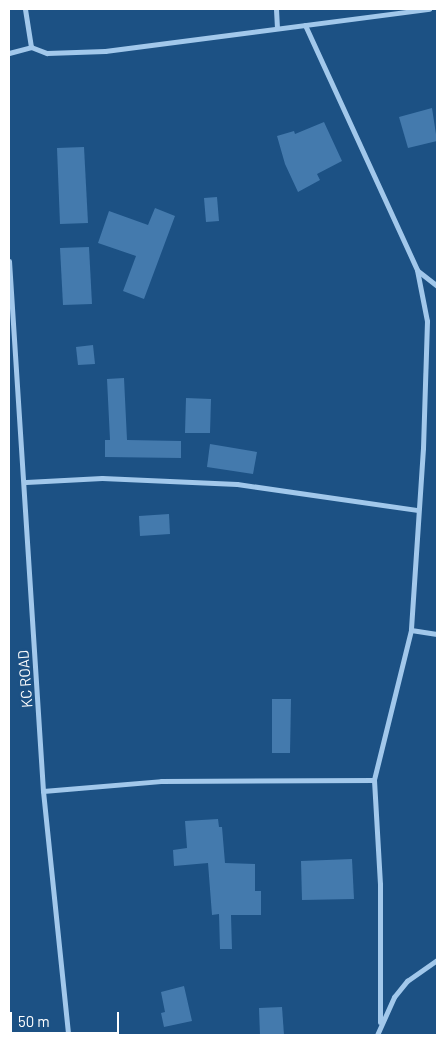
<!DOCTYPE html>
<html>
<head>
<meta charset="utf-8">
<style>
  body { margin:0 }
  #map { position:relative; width:446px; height:1044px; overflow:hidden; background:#1c5184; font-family:Barlow,sans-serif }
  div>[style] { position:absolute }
  .building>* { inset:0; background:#447aad }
  .minor>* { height:5px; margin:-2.5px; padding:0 2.5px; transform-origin:2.5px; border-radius:2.5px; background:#a2c8eb }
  span { translate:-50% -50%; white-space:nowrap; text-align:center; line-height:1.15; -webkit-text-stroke:4.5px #1c5184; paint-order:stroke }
  .street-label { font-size:15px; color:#fff }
  .frame { position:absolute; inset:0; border:10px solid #fff; pointer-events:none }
  .scale { position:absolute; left:10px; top:1012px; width:109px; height:22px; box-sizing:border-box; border:2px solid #fff; border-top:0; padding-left:6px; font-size:15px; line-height:18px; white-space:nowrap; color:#fff; -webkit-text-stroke:4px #1c5184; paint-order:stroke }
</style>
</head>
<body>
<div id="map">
  <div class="building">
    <i style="clip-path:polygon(432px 108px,437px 141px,408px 148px,399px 117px)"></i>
    <i style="clip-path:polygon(324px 122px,342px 161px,317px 174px,320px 180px,298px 192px,285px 164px,277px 136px,294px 131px,295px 134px)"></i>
    <i style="clip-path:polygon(84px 147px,88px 223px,60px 224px,57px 148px)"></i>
    <i style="clip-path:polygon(217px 197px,219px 221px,206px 222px,204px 198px)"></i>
    <i style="clip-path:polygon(155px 208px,175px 216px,144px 299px,123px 291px,136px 256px,98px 243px,109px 211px,148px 225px)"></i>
    <i style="clip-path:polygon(89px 247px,92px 304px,63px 305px,60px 248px)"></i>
    <i style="clip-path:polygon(93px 345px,95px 364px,78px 365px,76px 347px)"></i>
    <i style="clip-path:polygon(124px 378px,127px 440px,181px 441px,181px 458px,105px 457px,105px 440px,110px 440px,107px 379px)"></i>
    <i style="clip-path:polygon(186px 398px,211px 399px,210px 433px,185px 433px)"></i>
    <i style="clip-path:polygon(210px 444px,257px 452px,253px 474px,207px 467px)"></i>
    <i style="clip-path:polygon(169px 514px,170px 534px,140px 536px,139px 516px)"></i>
    <i style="clip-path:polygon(272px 699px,291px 699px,290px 753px,272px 753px)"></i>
    <i style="clip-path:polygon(218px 819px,219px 827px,222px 827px,225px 863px,255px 864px,255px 891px,261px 891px,261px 915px,231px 915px,232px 949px,220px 949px,219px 914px,212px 915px,208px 863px,174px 866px,173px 850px,187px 848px,185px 821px)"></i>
    <i style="clip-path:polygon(352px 859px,354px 899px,302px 900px,301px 861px)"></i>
    <i style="clip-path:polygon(184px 986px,192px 1021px,164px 1027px,161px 1013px,165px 1012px,161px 992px)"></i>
    <i style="clip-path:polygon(282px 1007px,284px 1035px,260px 1035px,259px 1008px)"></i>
  </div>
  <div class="minor">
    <i style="left:25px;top:9px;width:38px;rotate:81deg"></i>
    <i style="left:31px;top:47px;width:17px;rotate:21deg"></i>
    <i style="left:47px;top:53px;width:58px;rotate:-2deg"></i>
    <i style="left:105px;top:51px;width:327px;rotate:-7.4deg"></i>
    <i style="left:276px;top:9px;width:19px;rotate:87deg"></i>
    <i style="left:305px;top:25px;width:269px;rotate:65.4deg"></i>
    <i style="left:417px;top:270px;width:52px;rotate:78.9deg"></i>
    <i style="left:427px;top:321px;width:127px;rotate:91.8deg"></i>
    <i style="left:423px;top:448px;width:182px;rotate:93.8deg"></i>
    <i style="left:411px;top:630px;width:154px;rotate:103.9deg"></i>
    <i style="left:374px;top:780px;width:104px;rotate:86.7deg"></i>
    <i style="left:380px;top:884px;width:138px;rotate:90deg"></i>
    <i style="left:9px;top:53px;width:23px;rotate:-15deg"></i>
    <i style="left:9px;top:261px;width:531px;rotate:86.33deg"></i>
    <i style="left:43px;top:791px;width:245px;rotate:84.1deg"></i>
    <i style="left:418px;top:271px;width:24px;rotate:38deg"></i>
    <i style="left:26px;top:482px;width:76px;rotate:-3deg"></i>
    <i style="left:102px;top:478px;width:135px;rotate:2.5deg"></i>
    <i style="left:237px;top:484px;width:183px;rotate:8.2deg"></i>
    <i style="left:411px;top:630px;width:26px;rotate:9deg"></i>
    <i style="left:43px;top:791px;width:118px;rotate:-4.8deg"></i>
    <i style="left:161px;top:781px;width:213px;rotate:-0.3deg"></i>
    <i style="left:377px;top:1035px;width:42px;rotate:-65.9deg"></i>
    <i style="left:394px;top:997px;width:21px;rotate:-51deg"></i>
    <i style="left:407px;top:981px;width:37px;rotate:-35deg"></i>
  </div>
  <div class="street-label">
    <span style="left:25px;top:679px;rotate:-94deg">KC ROAD</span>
  </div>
  <div class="frame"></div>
  <div class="scale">50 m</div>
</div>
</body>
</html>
